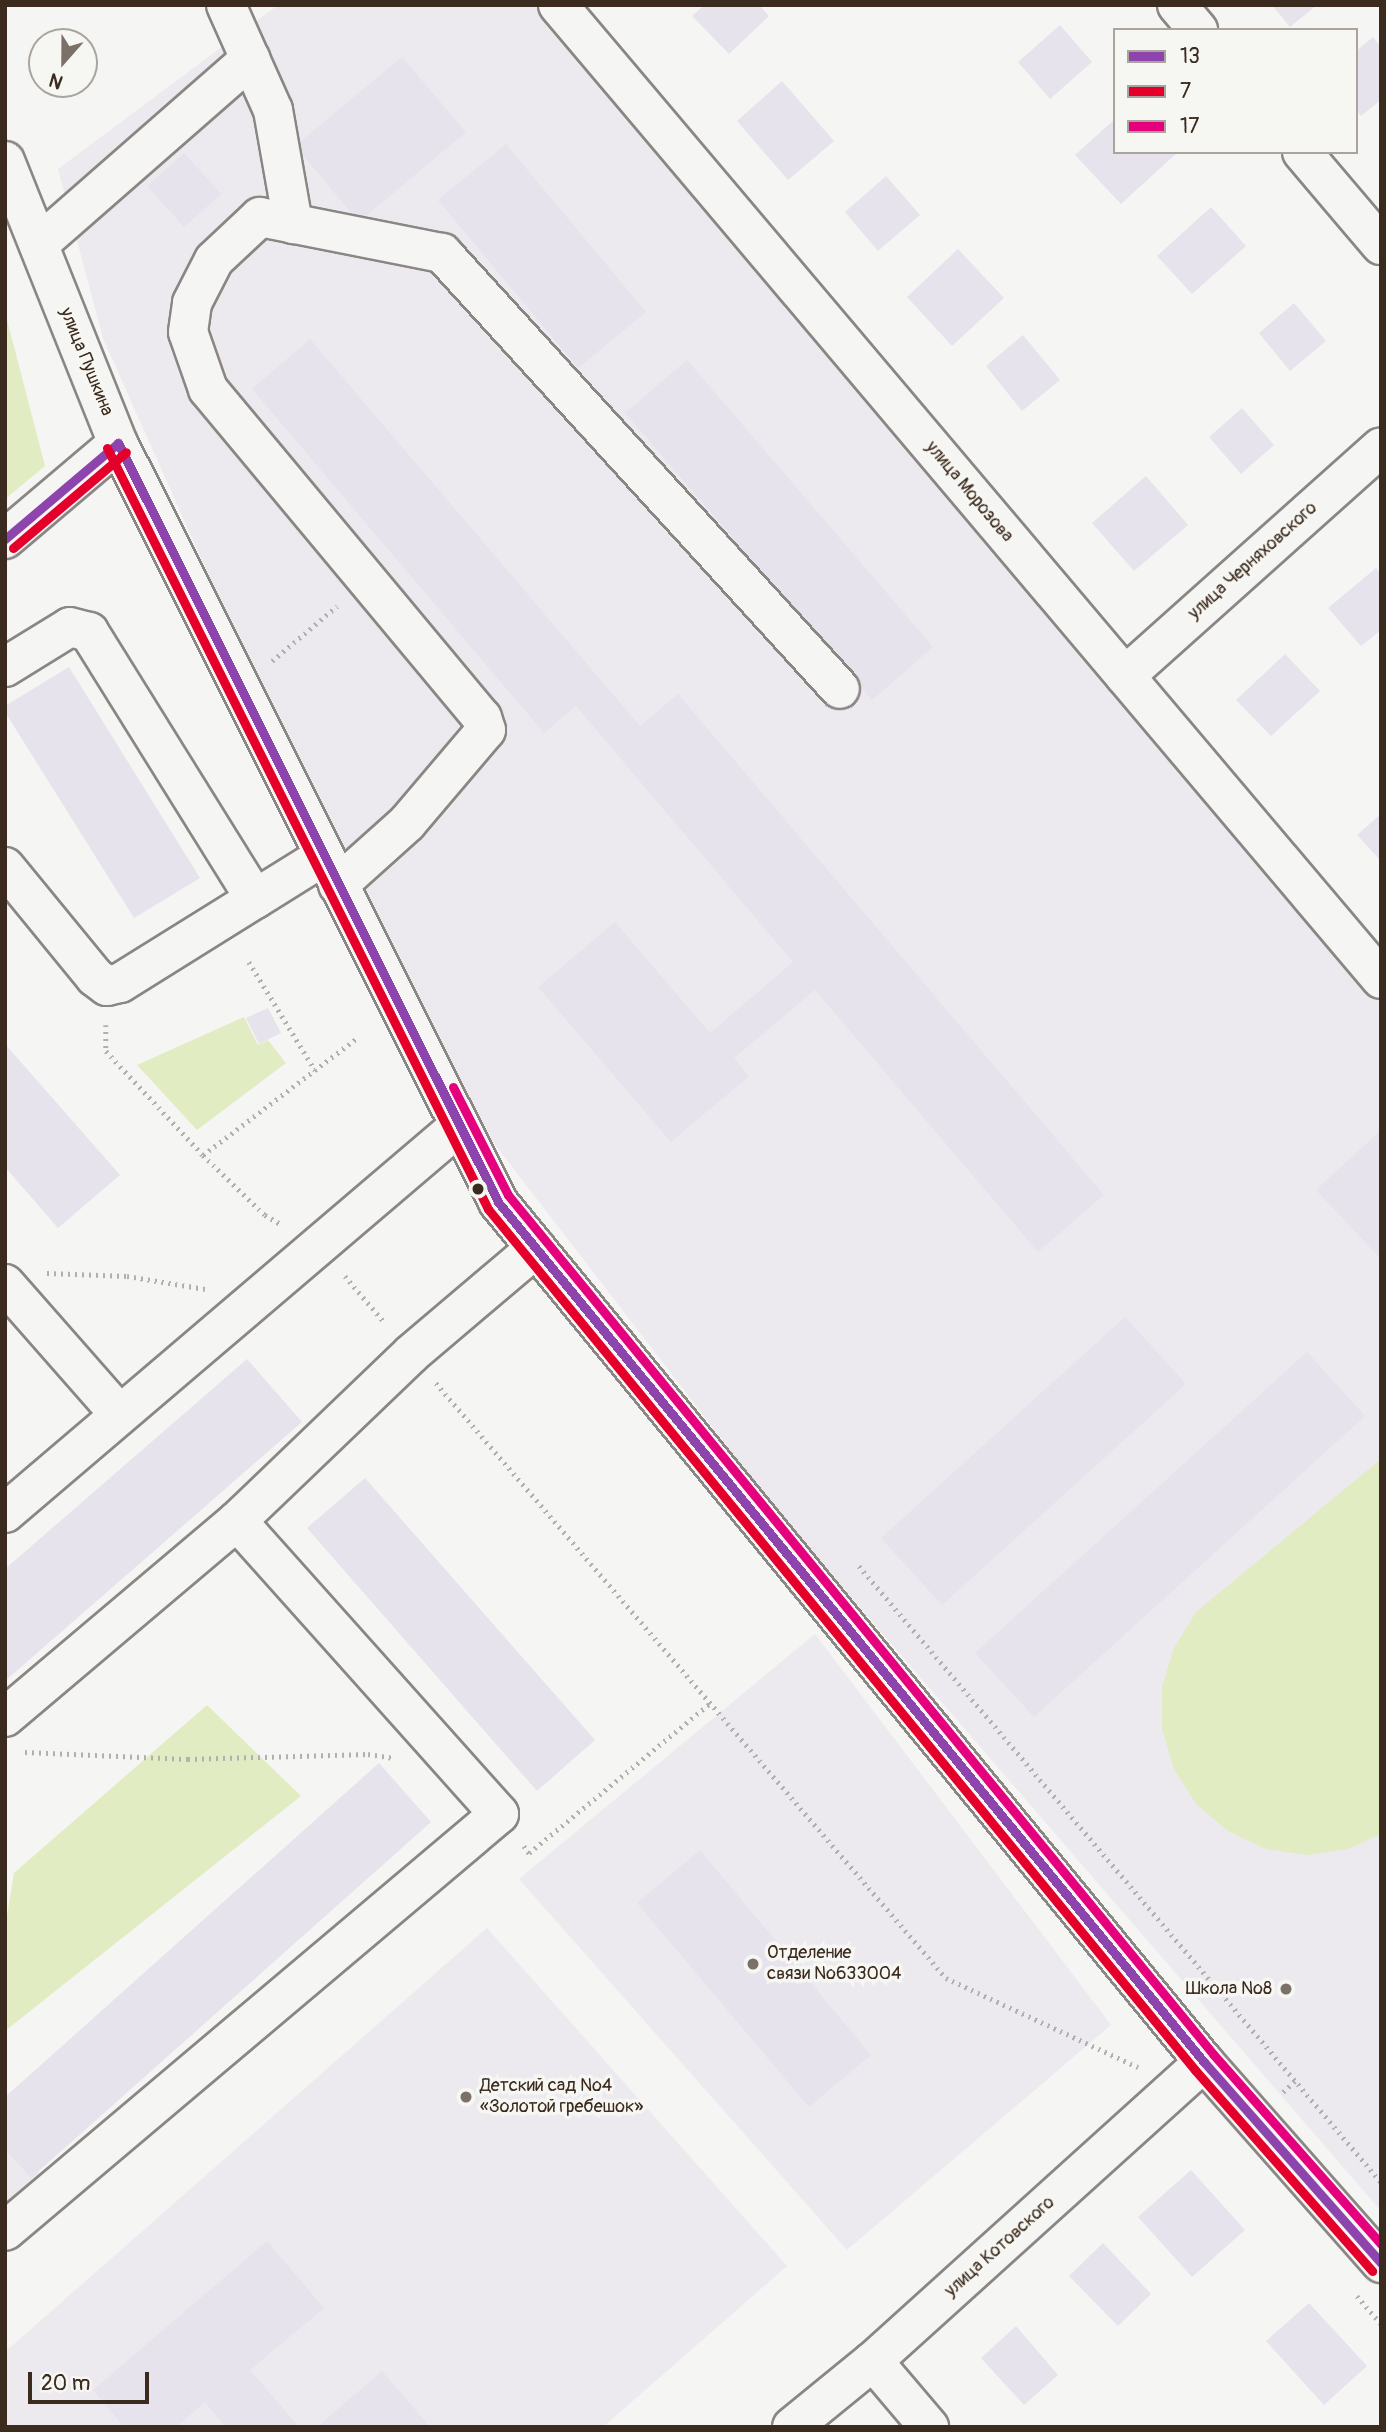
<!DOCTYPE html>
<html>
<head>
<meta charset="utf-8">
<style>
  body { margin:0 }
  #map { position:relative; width:1386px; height:2432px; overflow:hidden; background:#f5f5f3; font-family:Pangolin,sans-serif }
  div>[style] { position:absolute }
  .built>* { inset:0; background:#ece9ef }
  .green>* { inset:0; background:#e2ecc2 }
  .building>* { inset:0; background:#e6e3ec }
  .path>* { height:4.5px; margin-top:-2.25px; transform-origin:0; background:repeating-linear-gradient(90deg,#b2b0ae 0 2px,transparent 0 7px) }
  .roads { filter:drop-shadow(2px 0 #8a8683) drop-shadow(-2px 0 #8a8683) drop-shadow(0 2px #8a8683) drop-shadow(0 -2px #8a8683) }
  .minor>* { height:38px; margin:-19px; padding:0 19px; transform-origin:19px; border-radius:19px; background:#f5f5f3 }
  .bus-1>* { height:9px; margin:-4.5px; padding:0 4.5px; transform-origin:4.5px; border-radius:4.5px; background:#8e44ad }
  .bus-2>* { height:9px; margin:-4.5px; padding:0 4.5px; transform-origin:4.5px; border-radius:4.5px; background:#e4002b }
  .bus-3>* { height:9px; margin:-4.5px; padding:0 4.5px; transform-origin:4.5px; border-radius:4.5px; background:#e5007d }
  .dots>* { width:19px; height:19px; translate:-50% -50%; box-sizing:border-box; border:4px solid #f6f6f2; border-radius:50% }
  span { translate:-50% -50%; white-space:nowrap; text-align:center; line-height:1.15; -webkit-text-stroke:7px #f6f6f2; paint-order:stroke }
  .street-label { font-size:18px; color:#3b2a1e }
  .poi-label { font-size:18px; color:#3b2a1e }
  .left { translate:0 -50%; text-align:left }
  .right { translate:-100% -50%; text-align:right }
  .frame { position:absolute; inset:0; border:7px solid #3b2a1e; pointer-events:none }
  .legend { position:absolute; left:1113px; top:28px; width:245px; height:126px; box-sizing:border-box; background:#f6f6f2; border:2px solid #aba49d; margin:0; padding:9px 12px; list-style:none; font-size:21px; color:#3b2a1e }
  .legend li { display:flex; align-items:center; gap:14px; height:35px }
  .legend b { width:35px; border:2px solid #aba49d }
  .north { position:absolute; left:28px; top:28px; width:70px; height:70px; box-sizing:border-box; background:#f6f6f2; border:2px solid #aba49d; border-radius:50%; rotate:201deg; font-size:19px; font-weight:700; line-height:28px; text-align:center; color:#3b2a1e }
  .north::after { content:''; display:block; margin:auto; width:24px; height:32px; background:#7c7169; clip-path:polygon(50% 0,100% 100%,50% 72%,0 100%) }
  .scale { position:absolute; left:28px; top:2372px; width:121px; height:32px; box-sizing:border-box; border:4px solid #3b2a1e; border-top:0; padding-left:9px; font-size:21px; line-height:24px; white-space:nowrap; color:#3b2a1e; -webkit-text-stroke:5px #f6f6f2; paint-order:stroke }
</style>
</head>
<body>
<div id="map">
  <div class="built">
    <i style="clip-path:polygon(278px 5px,547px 5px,1381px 946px,1381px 2211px,781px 1516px,456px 1094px,221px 603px,103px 338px,58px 169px)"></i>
    <i style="clip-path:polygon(815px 1634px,1111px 2025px,847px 2250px,519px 1879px)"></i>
    <i style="clip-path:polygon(487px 1928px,787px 2266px,603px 2427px,5px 2427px,5px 2352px)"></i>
    <i style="clip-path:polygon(5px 2135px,62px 2198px,5px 2245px)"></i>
  </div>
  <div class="green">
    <i style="clip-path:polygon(5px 312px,45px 466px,5px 499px)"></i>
    <i style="clip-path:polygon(244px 1017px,258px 1045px,268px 1040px,286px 1063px,197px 1130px,137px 1065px)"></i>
    <i style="clip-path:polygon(1381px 1459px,1381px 1834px,1348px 1849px,1307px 1855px,1266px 1849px,1228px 1831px,1196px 1804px,1174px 1769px,1162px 1729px,1162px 1687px,1174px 1648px,1196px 1612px)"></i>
    <i style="clip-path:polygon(207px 1705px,301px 1796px,5px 2031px,5px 1928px,14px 1873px)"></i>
  </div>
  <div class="building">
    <i style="clip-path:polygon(704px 5px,759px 5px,769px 16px,729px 54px,692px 16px)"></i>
    <i style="clip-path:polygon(1272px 5px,1317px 5px,1290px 27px)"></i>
    <i style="clip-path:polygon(1060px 25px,1092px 62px,1050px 99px,1018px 62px)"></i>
    <i style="clip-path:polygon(1373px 37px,1381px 47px,1381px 100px,1361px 116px,1356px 110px,1356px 51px)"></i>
    <i style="clip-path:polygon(402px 57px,466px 132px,359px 222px,295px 146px)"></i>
    <i style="clip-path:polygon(782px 81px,834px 141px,788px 180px,737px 121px)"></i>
    <i style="clip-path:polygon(1115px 119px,1115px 152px,1178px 152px,1121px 204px,1075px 155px)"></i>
    <i style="clip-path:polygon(506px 144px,646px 312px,578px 368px,438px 200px)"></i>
    <i style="clip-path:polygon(184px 153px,221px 194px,184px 227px,147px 186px)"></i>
    <i style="clip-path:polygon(886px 176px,920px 215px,878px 251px,845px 212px)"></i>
    <i style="clip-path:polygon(1211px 207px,1246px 246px,1192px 294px,1157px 256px)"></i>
    <i style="clip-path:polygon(958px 249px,1004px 298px,952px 346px,907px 297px)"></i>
    <i style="clip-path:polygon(1294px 303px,1326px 341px,1290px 371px,1259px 333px)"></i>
    <i style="clip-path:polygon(1023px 335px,1060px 380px,1022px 411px,986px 366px)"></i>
    <i style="clip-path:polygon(310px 339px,640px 726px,678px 694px,1104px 1195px,1038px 1252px,815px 990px,734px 1058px,749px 1076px,671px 1142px,538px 987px,615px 922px,710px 1033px,793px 962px,576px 706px,544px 733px,252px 389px)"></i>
    <i style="clip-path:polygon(687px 360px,933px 647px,872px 700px,625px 413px)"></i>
    <i style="clip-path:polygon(1242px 408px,1274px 445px,1241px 474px,1209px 437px)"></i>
    <i style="clip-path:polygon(1146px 476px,1188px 525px,1134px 571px,1092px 523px)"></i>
    <i style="clip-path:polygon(1376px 568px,1381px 574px,1381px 630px,1361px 646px,1328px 608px)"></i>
    <i style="clip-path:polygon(1285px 654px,1320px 691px,1271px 736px,1236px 700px)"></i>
    <i style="clip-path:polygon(69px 667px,200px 878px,134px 918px,5px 712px,5px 706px)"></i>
    <i style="clip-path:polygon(1381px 814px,1381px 861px,1357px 835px)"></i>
    <i style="clip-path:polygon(268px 1008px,281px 1033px,259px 1044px,246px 1018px)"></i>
    <i style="clip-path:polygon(5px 1044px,120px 1175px,58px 1228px,5px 1167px)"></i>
    <i style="clip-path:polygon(1381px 1130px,1381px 1259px,1316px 1190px)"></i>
    <i style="clip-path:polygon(1125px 1317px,1186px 1384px,942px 1605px,881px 1538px)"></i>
    <i style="clip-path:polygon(1307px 1352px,1365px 1416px,1034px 1717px,975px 1653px)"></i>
    <i style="clip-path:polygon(247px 1359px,302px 1422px,5px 1681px,5px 1569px)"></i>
    <i style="clip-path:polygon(365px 1478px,595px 1740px,537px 1791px,307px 1528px)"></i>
    <i style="clip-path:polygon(379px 1763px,431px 1822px,31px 2178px,5px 2149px,5px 2097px)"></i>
    <i style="clip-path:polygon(700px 1850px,871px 2055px,809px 2107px,637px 1903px)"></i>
    <i style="clip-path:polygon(1191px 2170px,1245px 2230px,1192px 2277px,1138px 2217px)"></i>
    <i style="clip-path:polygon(267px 2241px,324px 2308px,250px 2370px,299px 2427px,225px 2427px,205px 2402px,176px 2427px,124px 2427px,93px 2390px)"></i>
    <i style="clip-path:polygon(1103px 2243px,1151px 2294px,1118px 2326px,1069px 2276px)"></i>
    <i style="clip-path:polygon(1309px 2303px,1367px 2366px,1324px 2405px,1266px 2341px)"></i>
    <i style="clip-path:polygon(1016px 2326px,1058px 2375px,1024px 2405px,981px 2358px)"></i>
    <i style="clip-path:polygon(382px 2371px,430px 2427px,317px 2427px)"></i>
  </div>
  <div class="path">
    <i style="left:272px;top:661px;width:85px;rotate:-40.2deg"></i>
    <i style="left:249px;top:962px;width:127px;rotate:58.6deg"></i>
    <i style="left:106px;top:1025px;width:26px;rotate:90deg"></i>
    <i style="left:106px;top:1051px;width:142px;rotate:47deg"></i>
    <i style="left:203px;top:1155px;width:86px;rotate:44.1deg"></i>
    <i style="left:265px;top:1215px;width:20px;rotate:30deg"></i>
    <i style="left:203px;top:1155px;width:193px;rotate:-37.2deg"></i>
    <i style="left:47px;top:1273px;width:80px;rotate:2.1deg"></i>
    <i style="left:127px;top:1276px;width:79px;rotate:9.5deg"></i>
    <i style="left:345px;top:1276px;width:62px;rotate:49.6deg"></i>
    <i style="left:436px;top:1383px;width:784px;rotate:49.4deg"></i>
    <i style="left:946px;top:1978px;width:212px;rotate:24.9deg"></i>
    <i style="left:859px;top:1566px;width:807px;rotate:49.72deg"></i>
    <i style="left:25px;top:1752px;width:163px;rotate:2.5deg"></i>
    <i style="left:188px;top:1759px;width:180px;rotate:-1.6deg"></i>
    <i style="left:368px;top:1754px;width:26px;rotate:9deg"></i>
    <i style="left:524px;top:1846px;width:9px;rotate:54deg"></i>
    <i style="left:529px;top:1853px;width:235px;rotate:-39.6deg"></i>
    <i style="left:1283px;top:2092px;width:16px;rotate:-43deg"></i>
    <i style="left:1357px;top:2296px;width:37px;rotate:49deg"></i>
  </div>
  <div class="roads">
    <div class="minor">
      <i style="left:226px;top:5px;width:115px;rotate:65.9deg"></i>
      <i style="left:273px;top:110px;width:116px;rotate:80deg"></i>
      <i style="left:558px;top:5px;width:1275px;rotate:49.8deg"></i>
      <i style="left:1177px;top:5px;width:33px;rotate:50deg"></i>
      <i style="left:1302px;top:152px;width:122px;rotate:49.7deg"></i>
      <i style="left:5px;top:161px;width:304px;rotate:68.2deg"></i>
      <i style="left:118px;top:443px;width:849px;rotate:63.4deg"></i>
      <i style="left:498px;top:1202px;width:1113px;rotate:50.62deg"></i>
      <i style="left:1204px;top:2062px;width:268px;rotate:48.6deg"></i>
      <i style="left:39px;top:244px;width:281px;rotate:-41.2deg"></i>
      <i style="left:5px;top:539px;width:148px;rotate:-40.3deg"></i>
      <i style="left:5px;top:667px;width:76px;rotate:-31.6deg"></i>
      <i style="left:70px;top:627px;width:20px;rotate:15deg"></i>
      <i style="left:89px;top:632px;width:314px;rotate:58.1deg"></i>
      <i style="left:255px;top:899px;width:81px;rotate:-31.9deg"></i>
      <i style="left:1125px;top:676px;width:343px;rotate:-41.8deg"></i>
      <i style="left:5px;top:867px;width:142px;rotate:50.7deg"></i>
      <i style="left:95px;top:977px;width:15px;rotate:37deg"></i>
      <i style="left:107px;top:986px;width:13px;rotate:-13deg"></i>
      <i style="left:120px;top:983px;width:159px;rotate:-31.9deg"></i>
      <i style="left:338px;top:885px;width:93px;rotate:-41.9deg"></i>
      <i style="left:407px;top:823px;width:122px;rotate:-49.7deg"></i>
      <i style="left:486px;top:730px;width:13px;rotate:-108deg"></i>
      <i style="left:482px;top:718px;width:428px;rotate:-129.8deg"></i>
      <i style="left:208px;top:389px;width:60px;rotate:-109.3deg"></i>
      <i style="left:188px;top:332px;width:29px;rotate:-82deg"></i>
      <i style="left:192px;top:303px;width:48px;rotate:-62.9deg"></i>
      <i style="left:214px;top:260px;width:63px;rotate:-43.1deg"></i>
      <i style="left:260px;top:217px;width:186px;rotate:11.2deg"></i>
      <i style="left:442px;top:253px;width:590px;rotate:47.61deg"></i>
      <i style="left:5px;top:1284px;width:174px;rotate:48.7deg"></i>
      <i style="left:5px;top:1513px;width:597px;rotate:-40.45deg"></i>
      <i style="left:237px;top:1521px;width:241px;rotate:-43.8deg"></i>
      <i style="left:411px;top:1354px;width:164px;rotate:-40.3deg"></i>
      <i style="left:5px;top:1717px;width:304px;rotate:-40.2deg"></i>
      <i style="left:237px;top:1521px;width:393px;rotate:48.2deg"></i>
      <i style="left:499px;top:1814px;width:646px;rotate:139.83deg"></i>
      <i style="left:873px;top:2361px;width:87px;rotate:49.7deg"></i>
      <i style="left:792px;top:2427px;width:104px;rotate:-39.2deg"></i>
      <i style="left:873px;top:2361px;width:446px;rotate:-42.1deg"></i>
    </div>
  </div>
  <div class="bus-1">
    <i style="left:118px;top:443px;width:849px;rotate:63.4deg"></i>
    <i style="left:498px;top:1202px;width:1113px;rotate:50.62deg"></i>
    <i style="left:1204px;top:2062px;width:268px;rotate:48.6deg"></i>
    <i style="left:5px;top:539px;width:148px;rotate:-40.3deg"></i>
  </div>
  <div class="bus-2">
    <i style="left:107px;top:448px;width:851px;rotate:63.4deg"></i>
    <i style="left:488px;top:1209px;width:1114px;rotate:50.61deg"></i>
    <i style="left:1195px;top:2070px;width:268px;rotate:48.6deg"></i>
    <i style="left:13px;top:548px;width:148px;rotate:-40.3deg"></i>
  </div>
  <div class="bus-3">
    <i style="left:453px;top:1087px;width:121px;rotate:63deg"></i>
    <i style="left:508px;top:1195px;width:1111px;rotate:50.62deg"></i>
    <i style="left:1213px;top:2054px;width:254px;rotate:48.5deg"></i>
  </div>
  <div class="dots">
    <i style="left:478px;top:1189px;background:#3b2a1e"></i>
    <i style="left:753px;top:1964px;background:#7c7169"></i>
    <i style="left:1286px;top:1989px;background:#7c7169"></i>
    <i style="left:466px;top:2097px;background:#7c7169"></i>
  </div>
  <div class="street-label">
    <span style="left:86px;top:362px;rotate:68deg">улица Пушкина</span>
    <span style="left:969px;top:492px;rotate:50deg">улица Морозова</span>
    <span style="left:1253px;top:561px;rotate:-42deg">улица Черняховского</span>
    <span style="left:1000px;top:2247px;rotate:-42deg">улица Котовского</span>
  </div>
  <div class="poi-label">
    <span class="left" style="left:767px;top:1964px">Отделение<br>связи №633004</span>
    <span class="right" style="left:1272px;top:1989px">Школа №8</span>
    <span class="left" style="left:480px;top:2097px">Детский сад №4<br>«Золотой гребешок»</span>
  </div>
  <div class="frame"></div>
  <ul class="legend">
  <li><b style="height:9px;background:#8e44ad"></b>13</li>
  <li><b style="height:9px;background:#e4002b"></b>7</li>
  <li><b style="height:9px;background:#e5007d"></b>17</li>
  </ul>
  <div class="north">N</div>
  <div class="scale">20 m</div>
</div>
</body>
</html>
